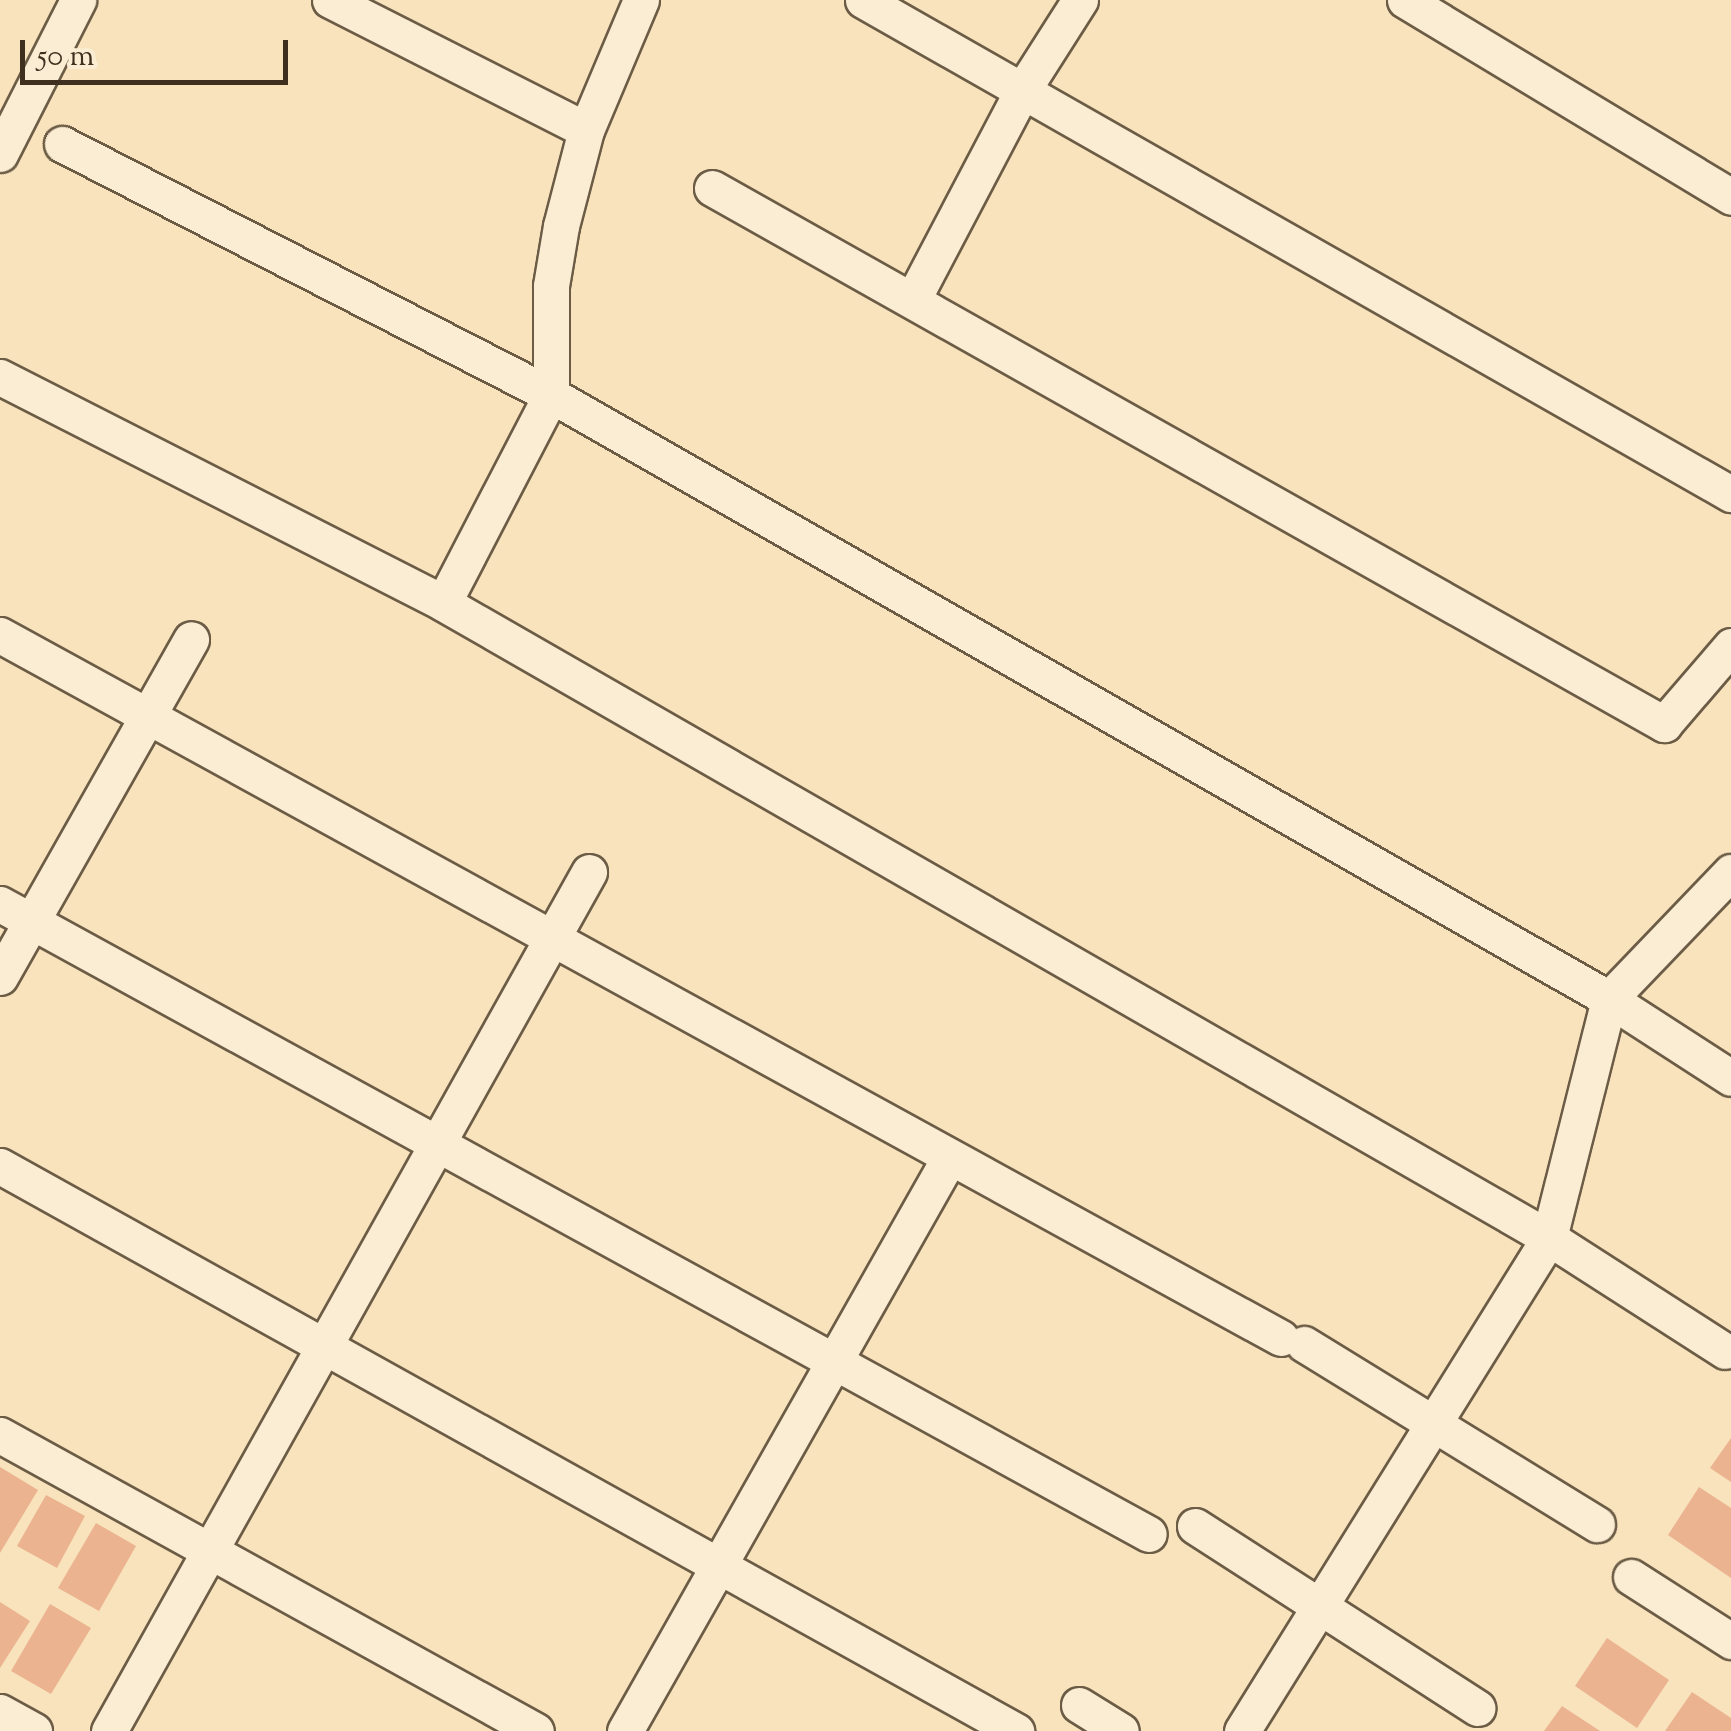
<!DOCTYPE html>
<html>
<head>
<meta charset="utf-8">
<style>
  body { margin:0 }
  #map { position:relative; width:1731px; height:1731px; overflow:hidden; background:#f8e3bd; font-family:"Sorts Mill Goudy",serif }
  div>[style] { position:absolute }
  .building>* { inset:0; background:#ebb38f }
  .roads { filter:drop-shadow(2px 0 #6c5c46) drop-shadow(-2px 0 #6c5c46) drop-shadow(0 2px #6c5c46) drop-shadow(0 -2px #6c5c46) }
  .minor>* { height:35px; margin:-17.5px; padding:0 17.5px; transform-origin:17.5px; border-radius:17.5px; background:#faedd4 }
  span { translate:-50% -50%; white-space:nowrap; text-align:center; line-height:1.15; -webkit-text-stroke:8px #faedd4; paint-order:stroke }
  .scale { position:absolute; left:20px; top:40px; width:268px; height:45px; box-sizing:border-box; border:5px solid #3e2f1e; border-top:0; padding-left:12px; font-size:30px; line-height:35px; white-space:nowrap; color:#3e2f1e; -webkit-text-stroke:8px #faedd4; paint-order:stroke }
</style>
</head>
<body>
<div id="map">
  <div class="building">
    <i style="clip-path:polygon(1731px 1438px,1731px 1482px,1710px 1468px)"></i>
    <i style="clip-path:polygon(0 1467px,38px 1490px,0 1553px)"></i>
    <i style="clip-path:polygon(1699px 1487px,1731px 1508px,1731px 1578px,1668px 1535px)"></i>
    <i style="clip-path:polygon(46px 1495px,85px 1516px,57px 1568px,17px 1546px)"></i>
    <i style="clip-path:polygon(96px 1523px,136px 1546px,99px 1611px,58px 1588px)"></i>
    <i style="clip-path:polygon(0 1602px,30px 1621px,0 1668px)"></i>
    <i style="clip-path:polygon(50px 1604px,91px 1628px,51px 1694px,11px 1671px)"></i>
    <i style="clip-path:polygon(1607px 1638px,1669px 1680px,1637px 1728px,1575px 1686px)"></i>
    <i style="clip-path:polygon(1692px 1692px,1731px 1718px,1731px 1731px,1665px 1731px)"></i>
    <i style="clip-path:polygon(1562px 1706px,1600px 1731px,1544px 1731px)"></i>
  </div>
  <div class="roads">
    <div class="minor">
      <i style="left:330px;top:0;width:287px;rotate:26.9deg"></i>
      <i style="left:641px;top:0;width:141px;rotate:112.9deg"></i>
      <i style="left:586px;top:130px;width:99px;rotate:104.6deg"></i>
      <i style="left:561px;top:226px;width:61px;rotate:99.5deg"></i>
      <i style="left:551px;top:286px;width:109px;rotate:90deg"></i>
      <i style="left:551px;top:395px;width:1218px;rotate:29.72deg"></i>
      <i style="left:1609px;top:999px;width:176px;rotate:-46.2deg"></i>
      <i style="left:863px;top:0;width:999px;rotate:29.65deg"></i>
      <i style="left:1405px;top:0;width:381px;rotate:31.1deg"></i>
      <i style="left:62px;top:144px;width:550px;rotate:27.17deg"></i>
      <i style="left:551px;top:395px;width:234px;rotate:117.4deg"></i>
      <i style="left:0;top:154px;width:173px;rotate:-63.1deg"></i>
      <i style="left:712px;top:188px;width:1093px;rotate:29.38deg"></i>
      <i style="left:1664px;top:724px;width:103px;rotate:-49.3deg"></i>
      <i style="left:913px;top:299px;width:235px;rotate:-62.3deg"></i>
      <i style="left:1022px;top:91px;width:108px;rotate:-57.5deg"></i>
      <i style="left:0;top:377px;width:497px;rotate:27deg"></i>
      <i style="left:443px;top:603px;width:1275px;rotate:29.86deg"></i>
      <i style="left:1549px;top:1238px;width:209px;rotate:32.7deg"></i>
      <i style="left:0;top:635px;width:1461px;rotate:28.76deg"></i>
      <i style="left:0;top:904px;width:1310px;rotate:28.74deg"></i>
      <i style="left:0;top:977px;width:388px;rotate:-60.5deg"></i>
      <i style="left:0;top:1166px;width:1163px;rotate:29.08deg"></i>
      <i style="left:1304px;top:1344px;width:344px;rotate:31.6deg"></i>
      <i style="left:0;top:1435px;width:612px;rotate:28.91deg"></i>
      <i style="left:1195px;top:1526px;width:336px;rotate:32.8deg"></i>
      <i style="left:1631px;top:1577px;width:119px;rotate:32.6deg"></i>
      <i style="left:1079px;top:1705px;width:49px;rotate:31.8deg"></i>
      <i style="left:0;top:1712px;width:39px;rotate:29deg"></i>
      <i style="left:109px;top:1731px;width:984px;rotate:-60.8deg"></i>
      <i style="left:625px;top:1731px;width:656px;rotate:-60.5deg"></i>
      <i style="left:1242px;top:1731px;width:581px;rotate:-58.09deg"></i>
      <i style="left:1549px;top:1238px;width:246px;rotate:-75.9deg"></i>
      <i style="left:1609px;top:999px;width:145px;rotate:32.9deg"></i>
    </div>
  </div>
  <div class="scale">50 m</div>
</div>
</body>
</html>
